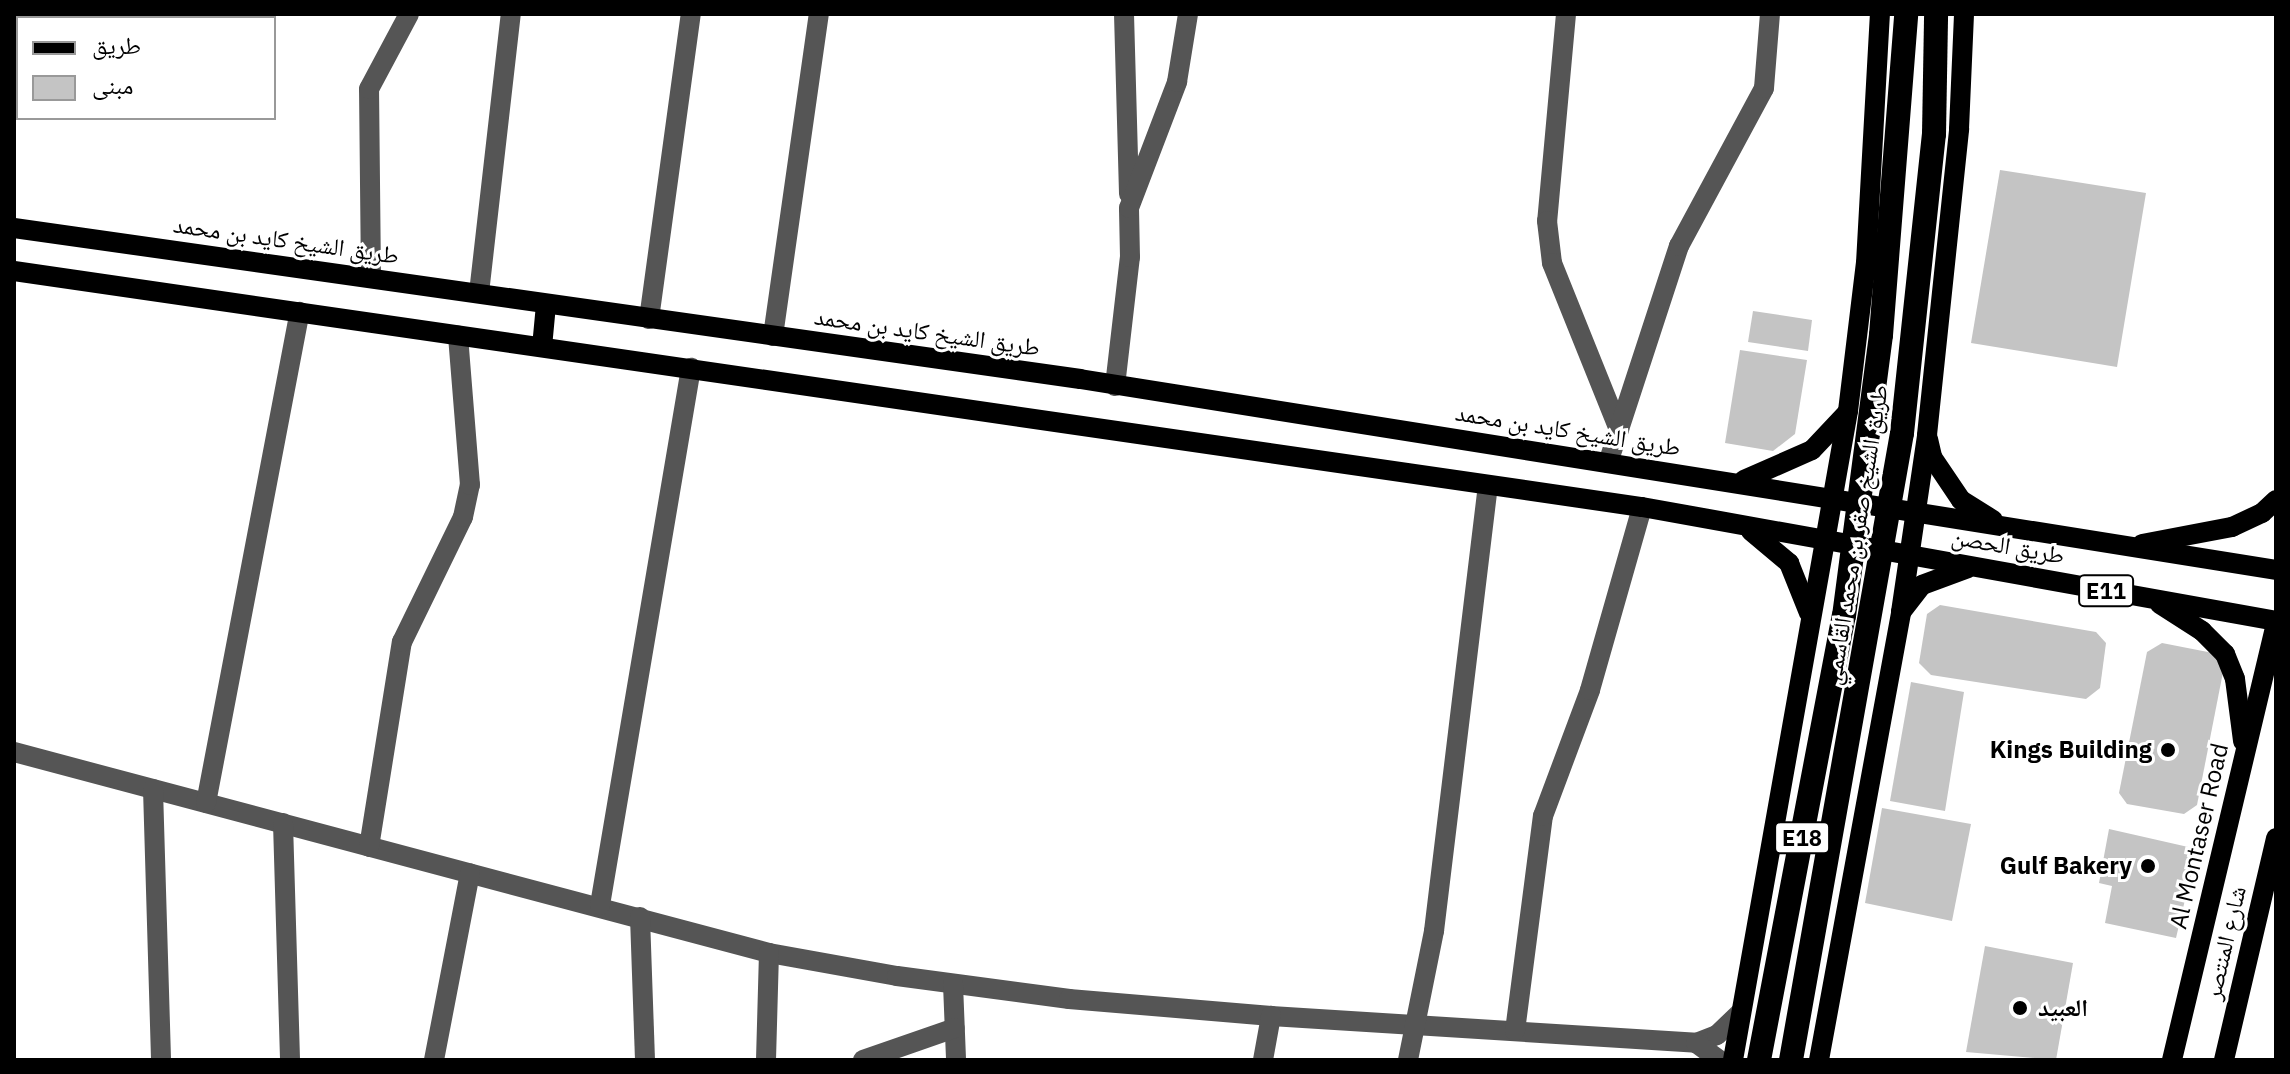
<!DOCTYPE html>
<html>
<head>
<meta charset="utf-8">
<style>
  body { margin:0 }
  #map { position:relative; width:2290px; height:1074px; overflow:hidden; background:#fff; font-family:"IBM Plex Sans","Noto Naskh Arabic",sans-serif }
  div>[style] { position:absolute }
  .building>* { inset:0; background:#c4c4c4 }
  .minor>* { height:20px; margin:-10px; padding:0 10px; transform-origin:10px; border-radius:10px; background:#555 }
  .major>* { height:20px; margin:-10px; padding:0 10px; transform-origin:10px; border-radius:10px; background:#000 }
  .highway>* { height:24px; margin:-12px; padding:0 12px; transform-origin:12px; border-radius:12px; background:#000 }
  .dots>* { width:22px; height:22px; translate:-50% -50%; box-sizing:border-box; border:4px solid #fff; border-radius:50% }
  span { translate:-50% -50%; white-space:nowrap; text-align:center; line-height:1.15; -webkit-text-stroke:6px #fff; paint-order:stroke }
  .shield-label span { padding:2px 6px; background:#fff; border:2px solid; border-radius:6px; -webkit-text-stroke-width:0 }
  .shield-label { font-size:22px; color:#000; font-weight:700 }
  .street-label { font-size:24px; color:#000 }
  .poi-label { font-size:24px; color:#000; font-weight:700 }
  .right { translate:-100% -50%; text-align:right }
  .left { translate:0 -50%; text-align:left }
  .frame { position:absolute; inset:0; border:16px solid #000; pointer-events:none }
  .legend { position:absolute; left:16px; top:16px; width:260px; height:104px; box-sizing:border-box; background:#fff; border:2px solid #999; margin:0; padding:10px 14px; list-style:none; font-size:24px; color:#000 }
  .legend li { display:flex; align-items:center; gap:16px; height:40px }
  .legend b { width:40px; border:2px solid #999 }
</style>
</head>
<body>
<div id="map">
  <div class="building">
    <i style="clip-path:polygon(2000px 170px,2146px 193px,2117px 367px,1971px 343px)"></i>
    <i style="clip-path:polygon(1753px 311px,1812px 320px,1808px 351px,1748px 342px)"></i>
    <i style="clip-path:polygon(1740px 350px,1807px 360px,1795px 434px,1773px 451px,1725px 443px)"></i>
    <i style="clip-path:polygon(1940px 605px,2096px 632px,2106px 643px,2100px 688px,2086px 699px,1931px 675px,1919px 663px,1927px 614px)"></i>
    <i style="clip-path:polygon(2162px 643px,2213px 653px,2224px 667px,2197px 805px,2184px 814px,2127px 804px,2119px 793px,2147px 652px)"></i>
    <i style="clip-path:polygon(1911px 682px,1964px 692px,1945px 811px,1890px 801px)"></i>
    <i style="clip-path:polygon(1882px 808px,1971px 824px,1952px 921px,1865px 903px)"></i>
    <i style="clip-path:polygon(2109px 829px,2197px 849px,2176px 938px,2105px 923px,2112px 886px,2099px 883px)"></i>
    <i style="clip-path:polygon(1985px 946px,2073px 963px,2056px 1060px,1966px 1052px)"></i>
  </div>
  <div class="minor">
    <i style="left:1124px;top:14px;width:180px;rotate:88.4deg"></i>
    <i style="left:1566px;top:14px;width:208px;rotate:95.2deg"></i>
    <i style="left:1547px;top:221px;width:42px;rotate:83.2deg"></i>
    <i style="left:1552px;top:263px;width:180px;rotate:68.1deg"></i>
    <i style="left:371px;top:278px;width:189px;rotate:-90.6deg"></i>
    <i style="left:369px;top:89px;width:85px;rotate:-61.9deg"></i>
    <i style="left:479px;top:293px;width:281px;rotate:-83.5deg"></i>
    <i style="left:649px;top:319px;width:308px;rotate:-82.2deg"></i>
    <i style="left:773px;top:336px;width:325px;rotate:-81.9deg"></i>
    <i style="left:1115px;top:386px;width:130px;rotate:-83.4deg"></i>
    <i style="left:1130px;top:257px;width:49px;rotate:-91.2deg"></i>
    <i style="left:1129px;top:208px;width:135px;rotate:-69.1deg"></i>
    <i style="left:1177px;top:82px;width:69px;rotate:-80.8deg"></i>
    <i style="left:1608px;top:463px;width:228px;rotate:-71.9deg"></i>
    <i style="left:1679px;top:246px;width:179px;rotate:-61.7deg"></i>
    <i style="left:1764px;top:88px;width:74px;rotate:-85.4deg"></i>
    <i style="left:14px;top:752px;width:781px;rotate:14.91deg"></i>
    <i style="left:769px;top:953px;width:130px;rotate:10.2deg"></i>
    <i style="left:897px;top:976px;width:174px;rotate:7.6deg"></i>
    <i style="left:1069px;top:999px;width:203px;rotate:4.8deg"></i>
    <i style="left:1271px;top:1016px;width:426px;rotate:3.6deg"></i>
    <i style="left:1696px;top:1043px;width:22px;rotate:-21deg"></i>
    <i style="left:1717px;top:1035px;width:33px;rotate:-44deg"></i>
    <i style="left:153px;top:789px;width:271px;rotate:88.3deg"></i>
    <i style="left:206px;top:803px;width:500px;rotate:-79.2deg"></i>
    <i style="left:283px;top:823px;width:237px;rotate:88.3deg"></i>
    <i style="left:369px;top:847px;width:208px;rotate:-80.9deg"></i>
    <i style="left:402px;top:642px;width:139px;rotate:-64deg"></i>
    <i style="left:463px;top:517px;width:33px;rotate:-78deg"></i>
    <i style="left:470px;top:485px;width:150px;rotate:-94.6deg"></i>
    <i style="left:600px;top:905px;width:545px;rotate:-80.38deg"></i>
    <i style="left:640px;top:917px;width:143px;rotate:88deg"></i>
    <i style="left:953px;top:984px;width:76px;rotate:87.7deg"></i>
    <i style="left:1515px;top:1031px;width:217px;rotate:-82.6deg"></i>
    <i style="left:1543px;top:816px;width:134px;rotate:-69.5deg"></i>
    <i style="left:1590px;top:690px;width:190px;rotate:-74.1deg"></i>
    <i style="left:1696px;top:1043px;width:29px;rotate:36deg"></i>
    <i style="left:434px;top:1060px;width:190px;rotate:-79.1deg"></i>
    <i style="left:766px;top:1060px;width:107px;rotate:-88.4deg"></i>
    <i style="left:863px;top:1060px;width:97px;rotate:-19.2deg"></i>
    <i style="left:1263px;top:1060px;width:45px;rotate:-79.7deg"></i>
    <i style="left:1408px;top:1060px;width:132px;rotate:-78.6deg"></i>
    <i style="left:1434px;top:931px;width:449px;rotate:-83.1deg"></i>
  </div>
  <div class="major">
    <i style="left:14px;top:228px;width:1077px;rotate:8.06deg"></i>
    <i style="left:1080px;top:379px;width:1211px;rotate:9.07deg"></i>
    <i style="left:14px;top:271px;width:1645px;rotate:8.25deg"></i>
    <i style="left:1642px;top:507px;width:644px;rotate:10.19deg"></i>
    <i style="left:542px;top:347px;width:42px;rotate:-84.6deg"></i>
    <i style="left:1928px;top:439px;width:18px;rotate:77deg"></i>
    <i style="left:1932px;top:457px;width:52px;rotate:56deg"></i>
    <i style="left:1961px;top:500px;width:38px;rotate:32deg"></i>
    <i style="left:1744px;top:480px;width:74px;rotate:-23.8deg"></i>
    <i style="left:1812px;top:450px;width:50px;rotate:-46.6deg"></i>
    <i style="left:1751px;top:531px;width:50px;rotate:40.1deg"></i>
    <i style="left:1789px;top:563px;width:54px;rotate:68.2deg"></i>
    <i style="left:2142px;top:544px;width:92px;rotate:-10.7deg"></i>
    <i style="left:2232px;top:527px;width:33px;rotate:-25deg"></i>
    <i style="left:2262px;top:513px;width:19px;rotate:-43deg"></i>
    <i style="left:2160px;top:604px;width:50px;rotate:32.7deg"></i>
    <i style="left:2202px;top:631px;width:33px;rotate:45deg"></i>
    <i style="left:2225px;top:654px;width:27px;rotate:68deg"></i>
    <i style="left:2235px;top:679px;width:63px;rotate:82.6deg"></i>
    <i style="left:1901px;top:612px;width:34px;rotate:-52deg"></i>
    <i style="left:1922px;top:585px;width:49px;rotate:-20.3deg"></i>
    <i style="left:1733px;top:1060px;width:659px;rotate:-79.95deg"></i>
    <i style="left:1848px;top:411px;width:149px;rotate:-83.1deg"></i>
    <i style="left:1866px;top:263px;width:249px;rotate:-86.8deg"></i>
    <i style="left:1819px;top:1060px;width:455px;rotate:-79.6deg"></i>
    <i style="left:1901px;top:612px;width:179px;rotate:-81.6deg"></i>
    <i style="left:1927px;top:435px;width:308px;rotate:-84deg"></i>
    <i style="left:1959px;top:129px;width:115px;rotate:-87.5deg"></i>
    <i style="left:2172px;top:1060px;width:449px;rotate:-76.6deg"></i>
    <i style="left:2224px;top:1060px;width:228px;rotate:-76.8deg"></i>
  </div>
  <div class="highway">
    <i style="left:1759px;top:1060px;width:452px;rotate:-79.2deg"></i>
    <i style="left:1844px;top:616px;width:283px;rotate:-82.5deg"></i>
    <i style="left:1881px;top:335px;width:322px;rotate:-85.5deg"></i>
    <i style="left:1791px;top:1060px;width:637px;rotate:-79.96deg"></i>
    <i style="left:1902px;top:433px;width:301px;rotate:-83.9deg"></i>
    <i style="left:1934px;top:134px;width:120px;rotate:-89deg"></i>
  </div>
  <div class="dots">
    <i style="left:2168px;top:750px;background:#000"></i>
    <i style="left:2148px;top:866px;background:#000"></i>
    <i style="left:2020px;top:1008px;background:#000"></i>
  </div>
  <div class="shield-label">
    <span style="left:2106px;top:591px">E11</span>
    <span style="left:1802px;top:838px">E18</span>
  </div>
  <div class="street-label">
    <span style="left:286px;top:240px;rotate:8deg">طريق الشيخ كايد بن محمد</span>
    <span style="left:927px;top:332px;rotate:8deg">طريق الشيخ كايد بن محمد</span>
    <span style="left:1568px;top:430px;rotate:9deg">طريق الشيخ كايد بن محمد</span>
    <span style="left:1856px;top:535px;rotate:-81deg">طريق الشيخ صقر بن محمد القاسمي</span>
    <span style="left:2008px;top:546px;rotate:10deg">طريق الحصن</span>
    <span style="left:2199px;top:836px;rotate:-77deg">Al Montaser Road</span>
    <span style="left:2225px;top:943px;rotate:-77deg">شارع المنتصر</span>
  </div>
  <div class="poi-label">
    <span class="right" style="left:2152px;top:750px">Kings Building</span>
    <span class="right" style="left:2132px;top:866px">Gulf Bakery</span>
    <span class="left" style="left:2038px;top:1008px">العبيد</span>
  </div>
  <div class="frame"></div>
  <ul class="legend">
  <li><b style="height:10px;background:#000"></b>طريق</li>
  <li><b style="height:22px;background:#c4c4c4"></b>مبنى</li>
  </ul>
</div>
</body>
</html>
